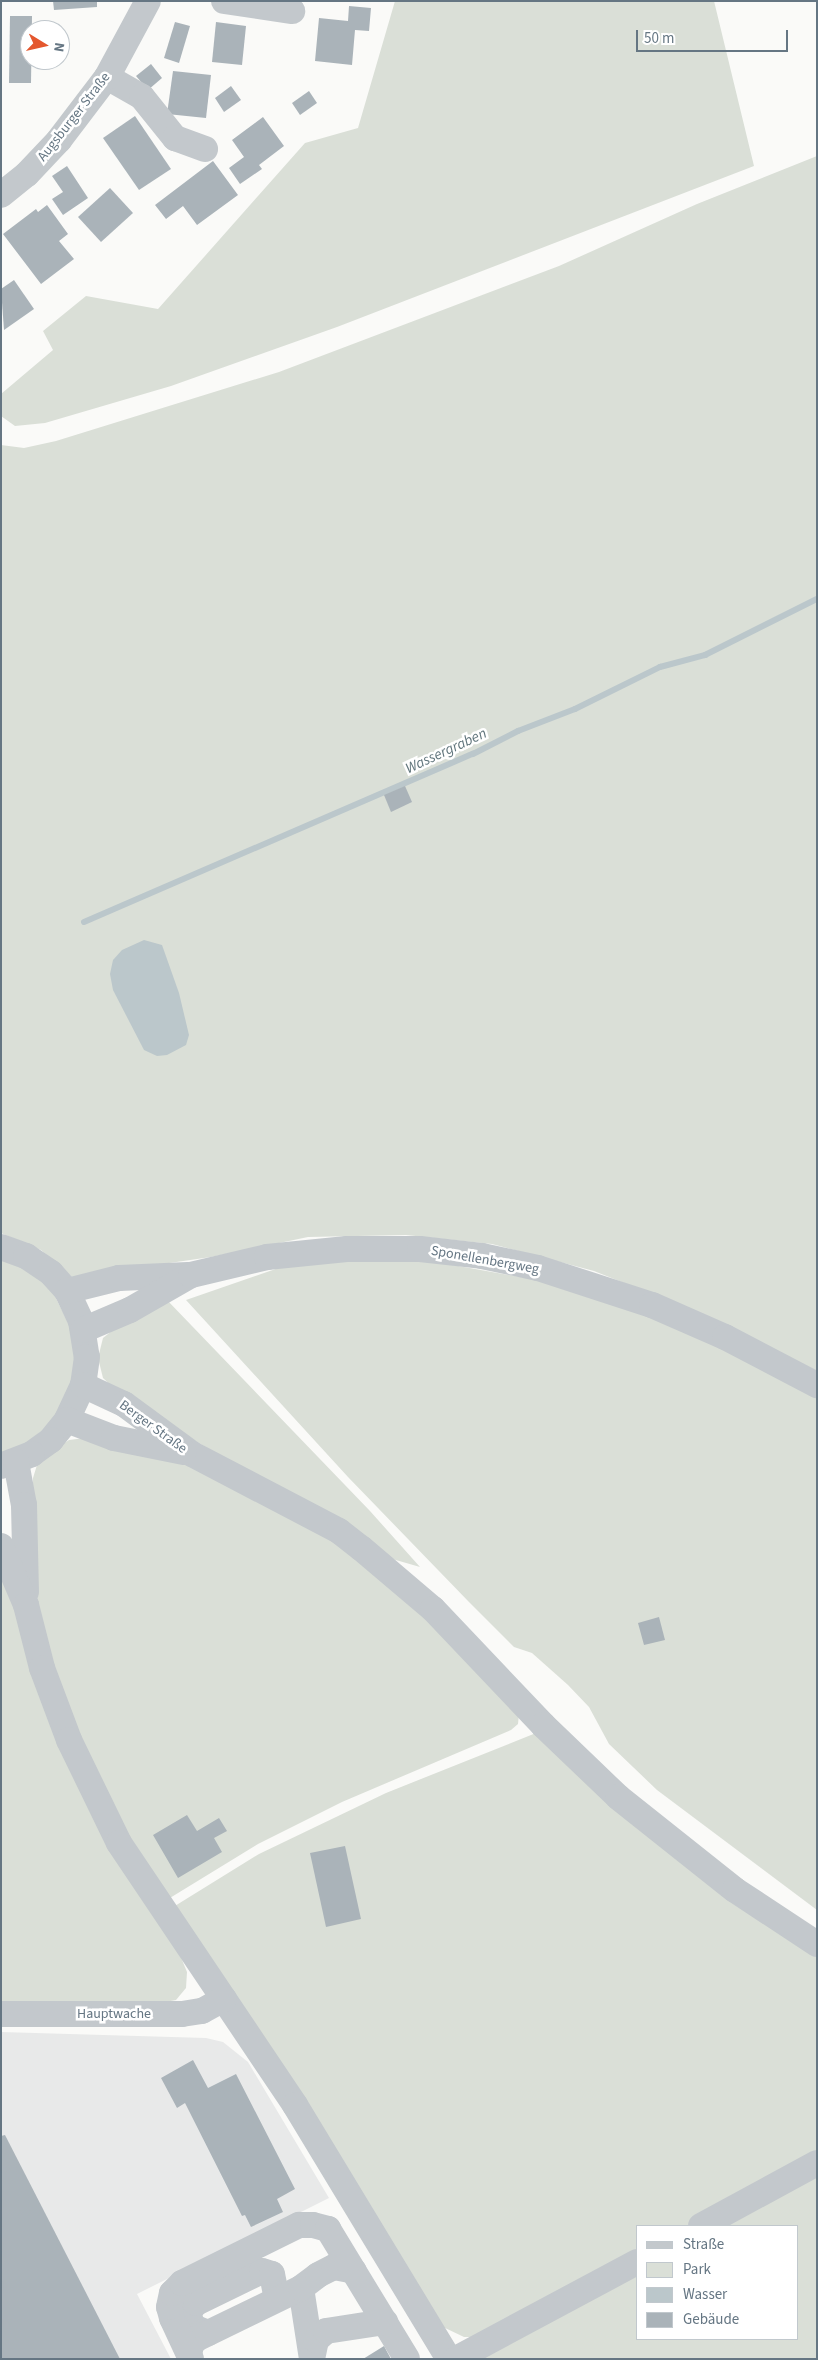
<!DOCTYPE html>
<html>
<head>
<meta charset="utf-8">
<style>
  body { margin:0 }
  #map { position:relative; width:818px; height:2360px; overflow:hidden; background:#fafaf8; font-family:"Source Sans 3",sans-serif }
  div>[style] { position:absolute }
  .built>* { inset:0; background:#e8e9e9 }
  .green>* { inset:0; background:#dadfd7 }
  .water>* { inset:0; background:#bbc7cb }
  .stream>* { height:6px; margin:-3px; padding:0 3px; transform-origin:3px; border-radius:3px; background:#bbc7cb }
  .building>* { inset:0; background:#aab3b9 }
  .minor>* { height:26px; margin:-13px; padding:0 13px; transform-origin:13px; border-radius:13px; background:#c3c8cc }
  span { translate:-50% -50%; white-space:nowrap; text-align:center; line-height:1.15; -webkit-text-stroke:5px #fff; paint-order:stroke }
  .street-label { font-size:14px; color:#657683 }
  .water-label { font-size:15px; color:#60757c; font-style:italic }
  .frame { position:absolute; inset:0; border:2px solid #657683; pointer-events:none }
  .legend { position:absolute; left:636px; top:2225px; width:162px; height:115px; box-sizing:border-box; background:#fff; border:1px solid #c1c8cd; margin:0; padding:6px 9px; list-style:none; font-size:15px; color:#657683 }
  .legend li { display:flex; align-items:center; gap:10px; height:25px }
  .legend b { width:25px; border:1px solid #c1c8cd }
  .north { position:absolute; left:20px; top:20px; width:50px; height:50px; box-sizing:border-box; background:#fff; border:1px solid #c1c8cd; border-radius:50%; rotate:99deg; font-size:14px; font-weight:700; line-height:20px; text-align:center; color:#657683 }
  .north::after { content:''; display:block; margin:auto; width:18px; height:22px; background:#e4572e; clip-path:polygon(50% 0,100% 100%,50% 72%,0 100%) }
  .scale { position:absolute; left:636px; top:30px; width:152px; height:22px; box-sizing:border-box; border:2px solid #657683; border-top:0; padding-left:6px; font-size:15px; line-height:18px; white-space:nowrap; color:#657683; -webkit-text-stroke:4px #fff; paint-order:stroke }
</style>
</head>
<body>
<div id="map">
  <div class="built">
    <i style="clip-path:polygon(1px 2032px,206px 2038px,223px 2042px,248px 2062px,329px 2198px,137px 2294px,171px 2359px,1px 2359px)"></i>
  </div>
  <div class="green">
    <i style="clip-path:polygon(395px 1px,714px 1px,754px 166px,337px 327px,171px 386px,45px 423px,15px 426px,1px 416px,1px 394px,53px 350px,43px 331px,86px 296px,158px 309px,305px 143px,358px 128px)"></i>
    <i style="clip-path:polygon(817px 156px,817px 1371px,662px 1298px,594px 1271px,492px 1244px,406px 1235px,308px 1237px,211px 1257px,72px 1277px,41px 1250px,1px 1233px,1px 445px,24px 448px,56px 441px,279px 372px,559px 266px,697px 204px)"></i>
    <i style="clip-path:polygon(1px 1256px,49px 1284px,76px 1339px,75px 1381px,57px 1418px,25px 1445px,1px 1455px)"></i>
    <i style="clip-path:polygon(419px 1259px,548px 1282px,607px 1301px,722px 1345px,817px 1397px,817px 1910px,657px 1790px,609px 1744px,589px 1707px,568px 1685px,532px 1653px,514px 1647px,469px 1602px,348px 1477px,186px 1300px,293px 1263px)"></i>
    <i style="clip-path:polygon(166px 1299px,370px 1511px,420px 1567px,382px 1556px,282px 1492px,126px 1400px,103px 1378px,98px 1358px,103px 1338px,123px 1322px)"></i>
    <i style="clip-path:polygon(85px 1438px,145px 1450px,219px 1476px,331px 1535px,375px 1567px,519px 1714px,518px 1724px,511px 1730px,342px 1802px,258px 1844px,165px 1901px,105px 1799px,61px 1692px,39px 1610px,33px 1569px,33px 1478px,37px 1465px,49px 1453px,69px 1440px)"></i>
    <i style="clip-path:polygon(1px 1561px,180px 1955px,187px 1972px,186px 1988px,176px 2000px,160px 2003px,1px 2004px)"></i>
    <i style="clip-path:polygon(536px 1733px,817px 1956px,817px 2154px,686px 2226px,637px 2226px,637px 2253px,473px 2337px,464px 2337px,443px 2327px,170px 1909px,259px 1854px,386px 1793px)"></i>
    <i style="clip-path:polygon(817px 2172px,817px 2359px,481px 2359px,637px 2271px,637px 2339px,797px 2339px,797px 2226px,718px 2226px)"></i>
  </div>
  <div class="water">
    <i style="clip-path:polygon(144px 940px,162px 945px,179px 993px,189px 1035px,186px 1045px,167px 1055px,157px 1056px,144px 1050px,113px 990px,110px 974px,113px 960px,122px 950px)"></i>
  </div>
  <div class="stream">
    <i style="left:84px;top:922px;width:424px;rotate:-23.4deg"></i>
    <i style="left:473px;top:754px;width:51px;rotate:-27.1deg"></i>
    <i style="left:518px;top:731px;width:61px;rotate:-21.1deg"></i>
    <i style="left:575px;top:709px;width:95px;rotate:-26.3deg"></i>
    <i style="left:660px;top:667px;width:47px;rotate:-14.9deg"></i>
    <i style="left:705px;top:655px;width:125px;rotate:-26.6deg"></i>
  </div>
  <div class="building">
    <i style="clip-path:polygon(53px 1px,97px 1px,97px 7px,54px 10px)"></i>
    <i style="clip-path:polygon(349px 6px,371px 8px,369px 31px,355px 30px,352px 65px,315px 61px,319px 18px,348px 21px)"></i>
    <i style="clip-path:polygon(10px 16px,32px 16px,31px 83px,9px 83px)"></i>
    <i style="clip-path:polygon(175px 22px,190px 26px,179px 63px,164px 58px)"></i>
    <i style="clip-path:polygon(216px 22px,246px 26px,242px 65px,212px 62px)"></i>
    <i style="clip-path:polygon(151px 64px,162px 78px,148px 90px,136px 76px)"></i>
    <i style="clip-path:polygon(173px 71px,211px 75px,206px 118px,167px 114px)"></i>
    <i style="clip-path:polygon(231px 86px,241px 100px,224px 112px,215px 98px)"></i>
    <i style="clip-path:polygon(309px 91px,317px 103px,300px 115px,292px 103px)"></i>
    <i style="clip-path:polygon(135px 116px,171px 169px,139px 190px,103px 138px)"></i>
    <i style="clip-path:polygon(263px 117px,284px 146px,259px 165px,262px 169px,240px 184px,229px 168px,244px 157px,232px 140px)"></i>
    <i style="clip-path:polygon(213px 161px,238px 195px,197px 225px,183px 206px,166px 219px,155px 205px)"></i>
    <i style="clip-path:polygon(67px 166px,88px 198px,63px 215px,52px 199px,63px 192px,52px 176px)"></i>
    <i style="clip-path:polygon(110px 188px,133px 213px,101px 242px,78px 217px)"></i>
    <i style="clip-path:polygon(47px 205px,68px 234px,59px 241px,74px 259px,41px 284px,3px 234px,36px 209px,38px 212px)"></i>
    <i style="clip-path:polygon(14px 280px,34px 309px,4px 330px,1px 289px)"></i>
    <i style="clip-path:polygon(405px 786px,412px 802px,391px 812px,384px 795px)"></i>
    <i style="clip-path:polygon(659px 1617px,665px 1640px,644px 1645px,638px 1623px)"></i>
    <i style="clip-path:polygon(187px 1815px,197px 1831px,219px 1818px,227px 1831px,214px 1838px,222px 1852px,178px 1878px,153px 1835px)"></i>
    <i style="clip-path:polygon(345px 1846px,361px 1919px,326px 1927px,310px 1853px)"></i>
    <i style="clip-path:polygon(193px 2060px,208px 2088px,236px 2074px,295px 2189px,277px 2199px,283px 2212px,251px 2227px,245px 2215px,242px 2216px,185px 2103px,177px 2108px,161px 2078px)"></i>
    <i style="clip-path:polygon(5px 2135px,120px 2359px,1px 2359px,1px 2136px)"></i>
    <i style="clip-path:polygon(384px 2346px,391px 2359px,363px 2359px)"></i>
  </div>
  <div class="minor">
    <i style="left:224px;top:1px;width:69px;rotate:8.4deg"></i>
    <i style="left:107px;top:77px;width:40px;rotate:29.7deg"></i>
    <i style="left:142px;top:97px;width:53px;rotate:51.2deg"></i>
    <i style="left:175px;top:138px;width:32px;rotate:20deg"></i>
    <i style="left:1px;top:195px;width:33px;rotate:-39deg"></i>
    <i style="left:27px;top:174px;width:47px;rotate:-46.7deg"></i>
    <i style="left:59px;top:140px;width:79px;rotate:-52.7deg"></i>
    <i style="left:107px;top:77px;width:86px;rotate:-61.7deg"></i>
    <i style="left:1px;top:1247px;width:27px;rotate:20deg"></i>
    <i style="left:26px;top:1256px;width:30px;rotate:34deg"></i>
    <i style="left:51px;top:1273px;width:24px;rotate:48deg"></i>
    <i style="left:67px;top:1291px;width:33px;rotate:65deg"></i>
    <i style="left:81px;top:1321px;width:36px;rotate:81deg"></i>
    <i style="left:87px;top:1357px;width:28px;rotate:98deg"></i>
    <i style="left:83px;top:1385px;width:38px;rotate:115deg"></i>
    <i style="left:67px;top:1420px;width:26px;rotate:129deg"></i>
    <i style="left:51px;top:1440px;width:24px;rotate:144deg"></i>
    <i style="left:32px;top:1454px;width:33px;rotate:159deg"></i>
    <i style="left:67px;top:1291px;width:54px;rotate:-14deg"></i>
    <i style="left:119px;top:1278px;width:69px;rotate:-2.5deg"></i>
    <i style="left:83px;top:1330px;width:51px;rotate:-23.1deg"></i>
    <i style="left:130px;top:1310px;width:70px;rotate:-29.8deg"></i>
    <i style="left:191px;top:1275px;width:78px;rotate:-13.3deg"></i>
    <i style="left:267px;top:1257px;width:80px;rotate:-5.7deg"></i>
    <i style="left:347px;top:1249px;width:73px"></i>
    <i style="left:420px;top:1249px;width:62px;rotate:6.4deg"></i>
    <i style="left:482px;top:1256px;width:57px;rotate:12.1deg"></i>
    <i style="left:538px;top:1268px;width:120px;rotate:18deg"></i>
    <i style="left:652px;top:1305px;width:80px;rotate:23.7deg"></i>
    <i style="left:725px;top:1337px;width:104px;rotate:27.6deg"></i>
    <i style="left:83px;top:1385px;width:45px;rotate:24.9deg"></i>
    <i style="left:124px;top:1404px;width:84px;rotate:36.3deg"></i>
    <i style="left:192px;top:1454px;width:166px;rotate:27.6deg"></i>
    <i style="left:339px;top:1531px;width:28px;rotate:38deg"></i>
    <i style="left:361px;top:1548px;width:94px;rotate:40.3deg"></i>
    <i style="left:433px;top:1609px;width:160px;rotate:46.5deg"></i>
    <i style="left:543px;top:1725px;width:104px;rotate:43.8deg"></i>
    <i style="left:618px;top:1797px;width:149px;rotate:38.5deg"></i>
    <i style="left:735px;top:1890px;width:98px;rotate:33.4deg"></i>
    <i style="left:67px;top:1420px;width:50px;rotate:21deg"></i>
    <i style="left:114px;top:1438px;width:71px;rotate:11.3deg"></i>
    <i style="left:16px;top:1462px;width:44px;rotate:79.5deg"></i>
    <i style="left:24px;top:1505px;width:87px;rotate:88.7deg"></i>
    <i style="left:1px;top:1546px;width:64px;rotate:67deg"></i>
    <i style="left:26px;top:1605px;width:65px;rotate:75.7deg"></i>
    <i style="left:42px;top:1668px;width:77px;rotate:69.4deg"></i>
    <i style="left:69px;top:1740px;width:114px;rotate:64.1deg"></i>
    <i style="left:119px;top:1843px;width:316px;rotate:56.1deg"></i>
    <i style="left:295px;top:2105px;width:297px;rotate:58.8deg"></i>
    <i style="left:1px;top:2014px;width:181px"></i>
    <i style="left:182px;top:2014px;width:20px;rotate:-9deg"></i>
    <i style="left:202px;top:2011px;width:25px;rotate:-29deg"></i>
    <i style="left:701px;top:2226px;width:132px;rotate:-28.5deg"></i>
    <i style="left:301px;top:2288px;width:72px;rotate:81.2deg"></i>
    <i style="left:208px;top:2333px;width:14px;rotate:-159deg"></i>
    <i style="left:195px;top:2328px;width:9px;rotate:-126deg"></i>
    <i style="left:190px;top:2321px;width:10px;rotate:-96deg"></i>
    <i style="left:189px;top:2311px;width:11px;rotate:-49deg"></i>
    <i style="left:196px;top:2303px;width:73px;rotate:-25.9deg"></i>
    <i style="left:262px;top:2271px;width:10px;rotate:17deg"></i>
    <i style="left:272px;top:2274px;width:25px;rotate:79deg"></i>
    <i style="left:189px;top:2355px;width:10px;rotate:-79deg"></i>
    <i style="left:191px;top:2345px;width:8px;rotate:-50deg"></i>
    <i style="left:196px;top:2339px;width:117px;rotate:-25.9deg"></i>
    <i style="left:301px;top:2288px;width:21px;rotate:-37deg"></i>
    <i style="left:318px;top:2275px;width:18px;rotate:-27deg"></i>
    <i style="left:334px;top:2267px;width:20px;rotate:11deg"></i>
    <i style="left:191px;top:2359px;width:45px;rotate:-114.9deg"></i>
    <i style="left:172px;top:2318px;width:11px;rotate:-105deg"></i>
    <i style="left:169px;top:2307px;width:14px;rotate:-78deg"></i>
    <i style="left:172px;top:2293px;width:14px;rotate:-45deg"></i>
    <i style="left:182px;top:2283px;width:131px;rotate:-26.4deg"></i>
    <i style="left:299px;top:2225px;width:14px"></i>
    <i style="left:313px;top:2225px;width:16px;rotate:15deg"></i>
    <i style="left:328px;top:2229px;width:152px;rotate:58.7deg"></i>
    <i style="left:312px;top:2359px;width:19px;rotate:-78deg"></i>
    <i style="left:316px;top:2340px;width:13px;rotate:-42deg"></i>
    <i style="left:326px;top:2331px;width:60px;rotate:-8.7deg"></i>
    <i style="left:456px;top:2359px;width:205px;rotate:-28.2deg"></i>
  </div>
  <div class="street-label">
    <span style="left:74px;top:117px;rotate:-52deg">Augsburger Straße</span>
    <span style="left:485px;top:1260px;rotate:10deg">Sponellenbergweg</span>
    <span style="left:153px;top:1427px;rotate:36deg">Berger Straße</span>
    <span style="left:114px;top:2014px">Hauptwache</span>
  </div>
  <div class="water-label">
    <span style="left:446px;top:751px;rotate:-25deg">Wassergraben</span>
  </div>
  <div class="frame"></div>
  <ul class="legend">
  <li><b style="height:6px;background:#c3c8cc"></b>Straße</li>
  <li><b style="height:14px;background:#dadfd7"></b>Park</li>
  <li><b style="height:14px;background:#bbc7cb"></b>Wasser</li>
  <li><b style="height:14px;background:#aab3b9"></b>Gebäude</li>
  </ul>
  <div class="north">N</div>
  <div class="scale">50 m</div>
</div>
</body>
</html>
